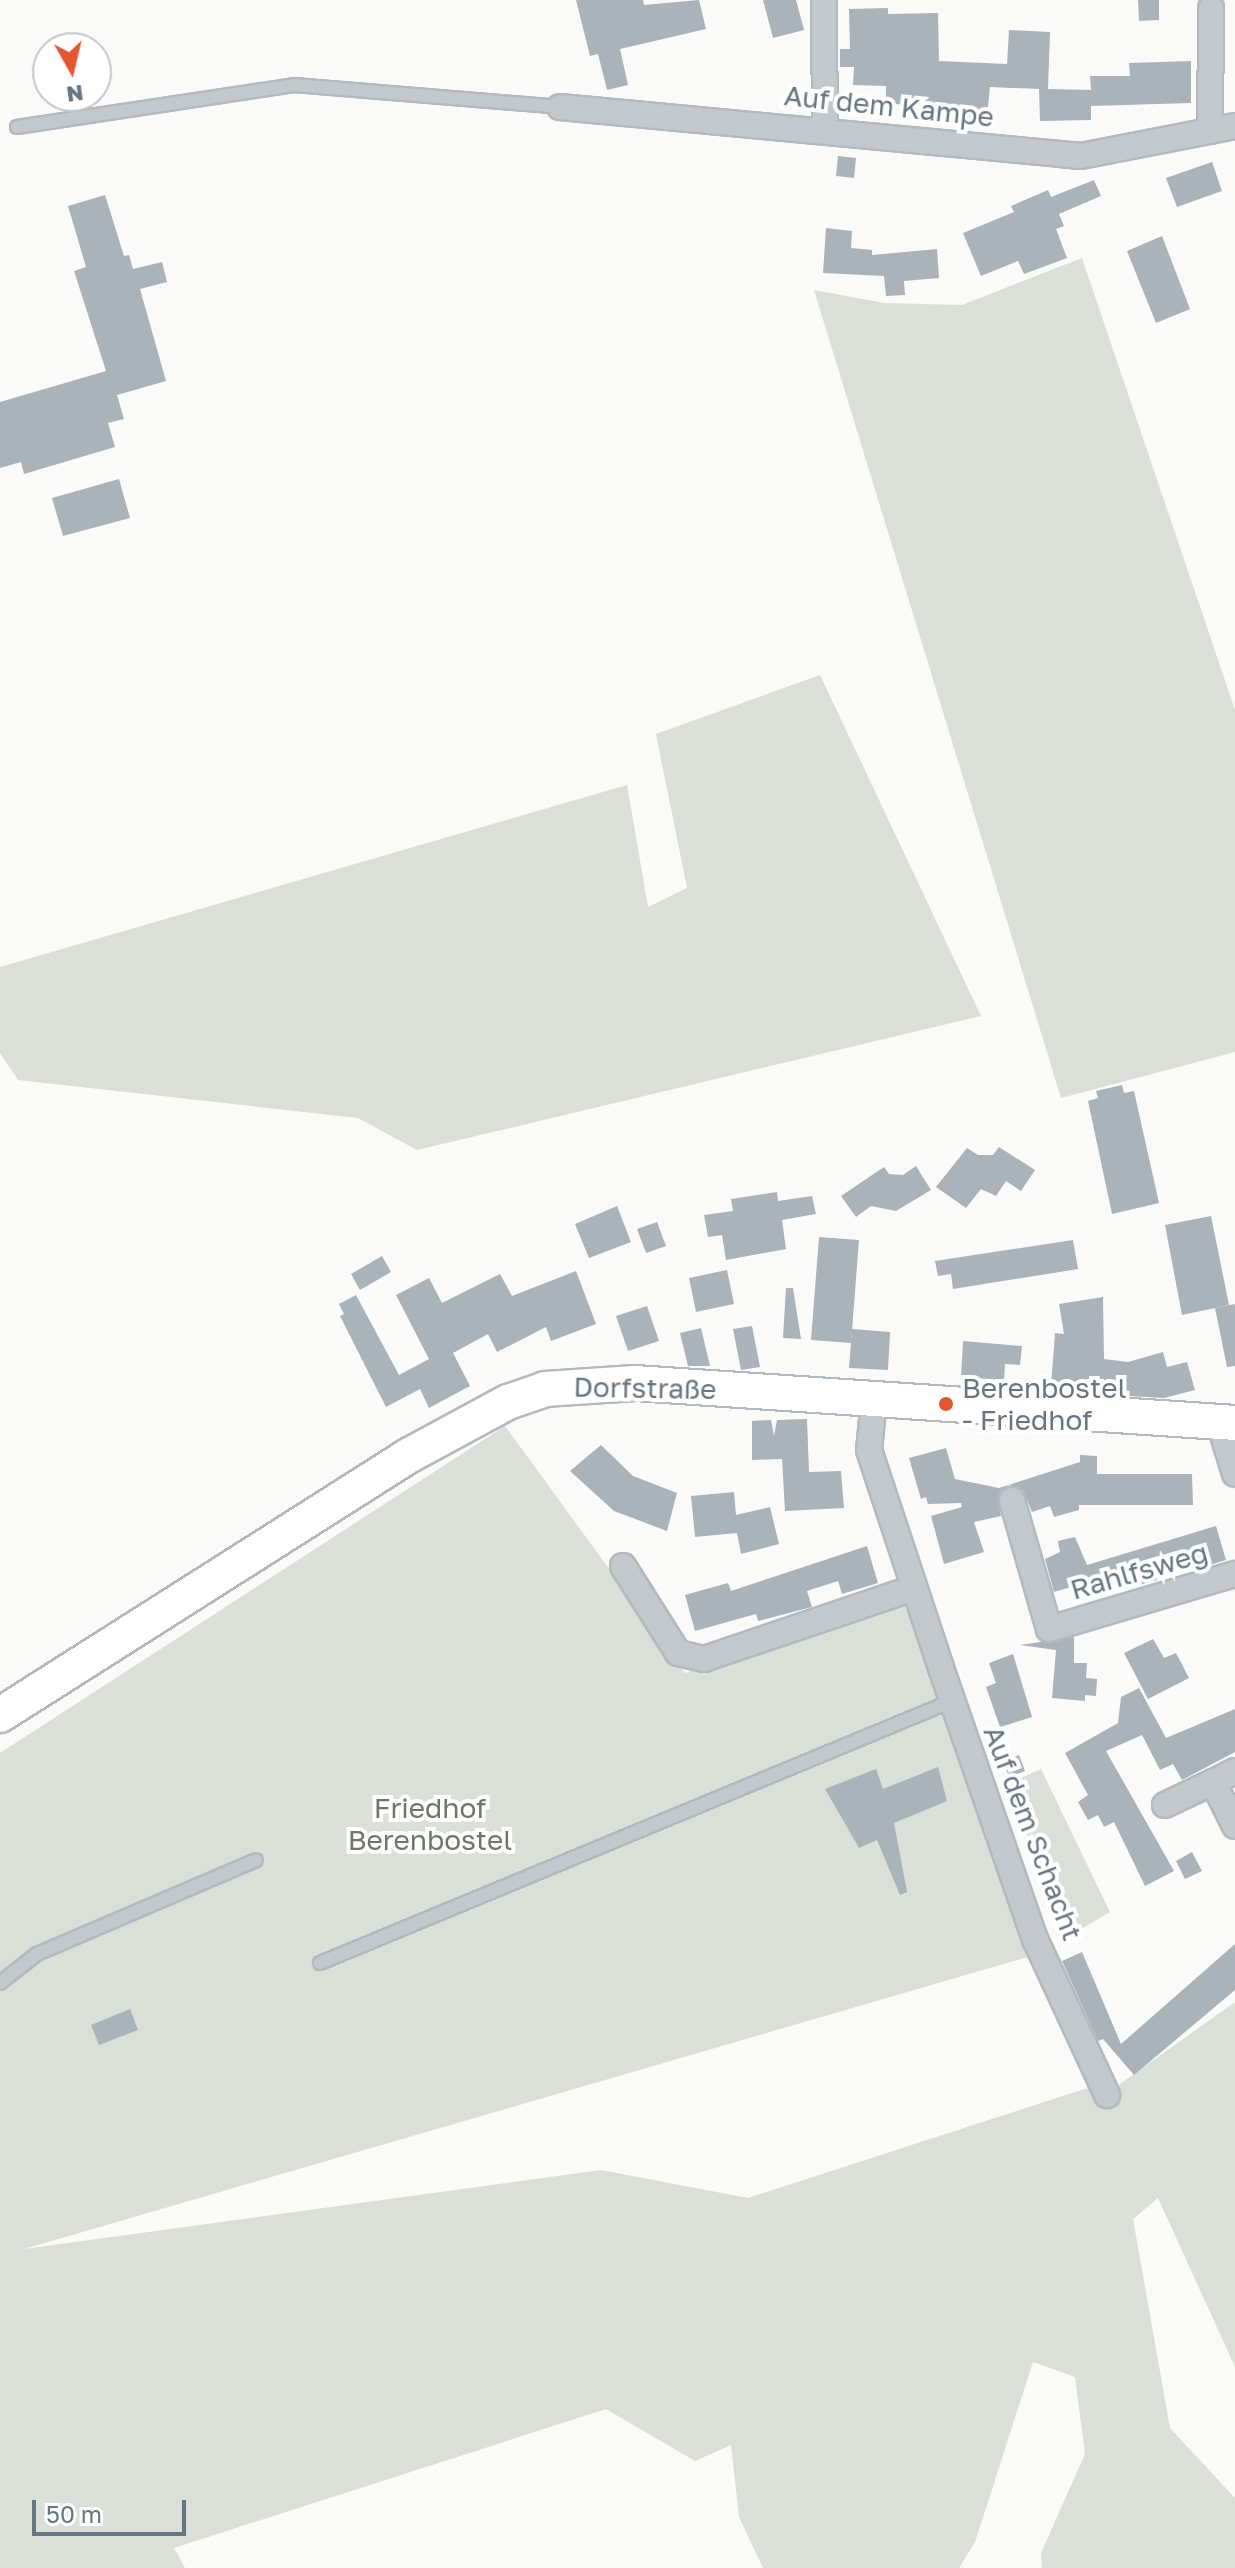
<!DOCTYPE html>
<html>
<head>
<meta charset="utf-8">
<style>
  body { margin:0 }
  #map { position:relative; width:1235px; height:2568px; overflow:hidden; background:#fafaf8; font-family:"Golos Text",sans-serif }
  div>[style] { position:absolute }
  .green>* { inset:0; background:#dadfd7 }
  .building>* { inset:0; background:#aab3b9 }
  .roads { filter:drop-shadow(2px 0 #b3babf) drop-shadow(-2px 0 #b3babf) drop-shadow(0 2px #b3babf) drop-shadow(0 -2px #b3babf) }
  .lane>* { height:12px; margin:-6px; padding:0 6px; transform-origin:6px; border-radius:6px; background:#c3c8cc }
  .street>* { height:24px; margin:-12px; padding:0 12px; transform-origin:12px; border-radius:12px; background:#c3c8cc }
  .secondary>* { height:34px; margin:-17px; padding:0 17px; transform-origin:17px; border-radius:17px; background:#fff }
  .dots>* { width:22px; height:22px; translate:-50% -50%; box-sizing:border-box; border:4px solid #fff; border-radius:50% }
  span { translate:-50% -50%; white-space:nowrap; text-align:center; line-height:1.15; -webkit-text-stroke:8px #fff; paint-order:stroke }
  .street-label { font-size:28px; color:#657683 }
  .poi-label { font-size:28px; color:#657683 }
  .left { translate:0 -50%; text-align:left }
  .park-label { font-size:28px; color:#687a64 }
  .north { position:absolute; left:32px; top:32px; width:80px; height:80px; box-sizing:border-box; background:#fff; border:2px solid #c1c8cd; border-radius:50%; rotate:172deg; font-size:22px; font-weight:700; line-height:32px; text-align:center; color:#657683 }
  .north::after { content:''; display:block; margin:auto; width:28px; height:36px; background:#e4572e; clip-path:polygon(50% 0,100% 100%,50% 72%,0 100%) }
  .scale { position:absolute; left:32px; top:2500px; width:154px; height:36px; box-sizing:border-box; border:4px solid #657683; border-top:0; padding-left:10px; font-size:24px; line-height:28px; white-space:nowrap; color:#657683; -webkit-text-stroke:6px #fff; paint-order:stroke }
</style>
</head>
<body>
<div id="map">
  <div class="green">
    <i style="clip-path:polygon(1082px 258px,1235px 710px,1235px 1052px,1061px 1098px,814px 290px,884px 303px,962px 305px)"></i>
    <i style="clip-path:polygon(820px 675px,981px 1016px,417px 1150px,358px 1118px,18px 1080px,0 1053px,0 967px,627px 785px,648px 907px,687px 888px,656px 734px)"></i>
    <i style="clip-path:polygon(505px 1426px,685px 1673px,914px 1588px,1045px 1952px,24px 2249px,601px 2170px,748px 2198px,1103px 2083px,1103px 2096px,1235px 2002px,1235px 2367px,1158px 2198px,1133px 2219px,1170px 2428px,1235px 2498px,1235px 2568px,1042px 2568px,1041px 2553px,1085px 2454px,1075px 2377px,1033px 2362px,975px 2542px,959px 2568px,763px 2568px,739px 2517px,731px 2445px,695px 2461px,606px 2409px,174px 2548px,185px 2568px,0 2568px,0 1753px)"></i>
    <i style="clip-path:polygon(1041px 1769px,1110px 1912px,1064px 1939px,1009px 1783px)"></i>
  </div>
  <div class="building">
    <i style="clip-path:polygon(576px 0,643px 0,644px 5px,699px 0,706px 29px,620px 49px,628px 85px,607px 90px,598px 54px,590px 56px)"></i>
    <i style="clip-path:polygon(763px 0,796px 0,804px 30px,773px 38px)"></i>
    <i style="clip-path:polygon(1138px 0,1159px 0,1159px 20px,1139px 21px)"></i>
    <i style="clip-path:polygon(888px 8px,888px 14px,938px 13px,939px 61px,1007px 64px,1009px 30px,1050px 32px,1048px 89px,1091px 90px,1090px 76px,1130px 76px,1129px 63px,1191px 61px,1191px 103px,1091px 106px,1091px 120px,1040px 121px,1039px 89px,990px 87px,986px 126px,964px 124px,966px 111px,886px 103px,886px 86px,853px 85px,854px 67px,840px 67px,840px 49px,850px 49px,849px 9px)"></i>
    <i style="clip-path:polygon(838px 156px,856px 158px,854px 178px,836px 176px)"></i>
    <i style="clip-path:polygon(1212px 162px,1222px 191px,1177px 207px,1166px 178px)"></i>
    <i style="clip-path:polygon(1094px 180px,1101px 196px,1059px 214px,1064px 226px,1056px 229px,1067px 258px,1024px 274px,1018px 261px,981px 276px,963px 233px,1014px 212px,1011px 206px,1048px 190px,1051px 197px)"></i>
    <i style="clip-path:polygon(105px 195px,124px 256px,129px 255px,133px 269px,162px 262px,167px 282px,140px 289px,166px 381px,117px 395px,124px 419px,108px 423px,115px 447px,24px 474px,21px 462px,0 468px,0 402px,106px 371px,74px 271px,86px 267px,68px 206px)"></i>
    <i style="clip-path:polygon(826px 228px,852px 231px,851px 248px,872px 250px,872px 255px,937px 249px,939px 278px,904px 281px,905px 295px,886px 296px,884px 276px,823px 273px)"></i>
    <i style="clip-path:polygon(1162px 236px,1190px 309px,1156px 323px,1127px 251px)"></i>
    <i style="clip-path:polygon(119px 479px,130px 518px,63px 536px,52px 498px)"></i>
    <i style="clip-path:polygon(1122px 1085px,1124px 1093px,1134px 1091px,1159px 1203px,1112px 1214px,1088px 1101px,1098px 1098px,1096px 1091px)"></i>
    <i style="clip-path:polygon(999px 1147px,1035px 1170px,1021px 1191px,1006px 1181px,996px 1196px,981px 1189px,966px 1208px,936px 1187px,967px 1148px,978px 1155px,993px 1155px)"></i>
    <i style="clip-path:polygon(916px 1166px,931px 1190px,896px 1211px,871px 1206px,856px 1217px,841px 1196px,884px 1167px,889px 1174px,903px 1175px)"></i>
    <i style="clip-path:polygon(777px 1192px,778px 1201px,812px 1196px,816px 1214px,782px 1220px,786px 1249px,726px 1260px,722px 1235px,708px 1237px,704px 1215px,733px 1211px,731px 1199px)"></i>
    <i style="clip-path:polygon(617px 1206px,631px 1242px,589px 1258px,575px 1224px)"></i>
    <i style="clip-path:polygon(1211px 1216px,1229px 1305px,1182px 1315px,1165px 1225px)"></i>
    <i style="clip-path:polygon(657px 1222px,666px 1246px,646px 1253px,637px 1229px)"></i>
    <i style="clip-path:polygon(819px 1237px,859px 1240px,851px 1343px,811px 1340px)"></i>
    <i style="clip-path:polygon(1073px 1240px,1078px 1269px,953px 1289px,951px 1274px,938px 1276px,935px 1261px)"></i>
    <i style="clip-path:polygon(382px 1256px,391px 1272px,360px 1290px,351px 1274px)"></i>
    <i style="clip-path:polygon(727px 1270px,734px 1304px,696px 1312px,689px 1278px)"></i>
    <i style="clip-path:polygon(576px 1271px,596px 1324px,551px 1341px,546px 1327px,497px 1352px,488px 1334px,453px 1353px,470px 1386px,429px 1408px,420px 1389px,386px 1407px,340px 1316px,344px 1314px,339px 1304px,356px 1295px,399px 1375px,429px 1359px,396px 1295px,429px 1278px,442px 1303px,500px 1274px,512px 1296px)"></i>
    <i style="clip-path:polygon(786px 1288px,793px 1288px,801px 1339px,783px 1338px)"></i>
    <i style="clip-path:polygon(1103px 1297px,1104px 1359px,1128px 1362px,1163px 1352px,1167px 1367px,1187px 1362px,1195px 1390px,1164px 1398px,1129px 1396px,1127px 1390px,1051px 1385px,1055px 1333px,1064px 1334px,1059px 1304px)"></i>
    <i style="clip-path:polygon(1235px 1304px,1235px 1366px,1227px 1367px,1215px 1308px)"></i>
    <i style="clip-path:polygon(647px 1306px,659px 1341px,628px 1351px,616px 1316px)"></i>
    <i style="clip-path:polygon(752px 1326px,760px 1367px,741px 1370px,733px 1329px)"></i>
    <i style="clip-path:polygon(701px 1328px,710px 1366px,688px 1366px,680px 1333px)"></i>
    <i style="clip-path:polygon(852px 1329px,890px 1332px,888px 1370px,849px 1368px)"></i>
    <i style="clip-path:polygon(963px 1341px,1022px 1346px,1020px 1365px,1005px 1364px,1004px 1380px,961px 1377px)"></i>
    <i style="clip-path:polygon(807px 1419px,809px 1472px,841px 1471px,844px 1508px,785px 1511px,782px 1459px,752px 1460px,752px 1421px,771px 1420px,774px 1436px,777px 1420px)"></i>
    <i style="clip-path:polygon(601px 1445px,633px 1476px,677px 1493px,667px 1531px,614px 1511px,570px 1471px)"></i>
    <i style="clip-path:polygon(946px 1448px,955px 1479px,999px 1488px,1080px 1462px,1080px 1455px,1097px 1456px,1097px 1474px,1192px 1474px,1193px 1505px,1079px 1505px,1079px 1510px,1054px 1517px,1050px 1506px,1032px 1512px,1023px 1490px,1009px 1485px,998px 1496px,1001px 1516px,974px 1522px,984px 1552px,944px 1564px,931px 1516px,962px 1507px,961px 1503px,928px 1504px,926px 1497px,921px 1499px,909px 1458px)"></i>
    <i style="clip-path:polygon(734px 1492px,736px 1515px,770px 1507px,779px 1544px,741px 1554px,737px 1533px,695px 1537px,691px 1496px)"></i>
    <i style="clip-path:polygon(1216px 1526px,1226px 1560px,1194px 1570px,1189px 1555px,1153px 1566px,1157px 1580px,1129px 1588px,1127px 1578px,1114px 1582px,1112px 1575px,1054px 1592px,1045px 1559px,1060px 1552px,1058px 1541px,1075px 1537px,1087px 1565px)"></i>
    <i style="clip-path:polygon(867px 1546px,878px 1583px,842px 1594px,838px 1581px,807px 1591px,812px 1607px,758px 1621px,756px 1614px,695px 1631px,685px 1595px,728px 1583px,731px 1591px)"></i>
    <i style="clip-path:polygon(1074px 1637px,1074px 1663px,1087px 1663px,1086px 1678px,1097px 1679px,1096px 1696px,1085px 1695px,1085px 1701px,1052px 1698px,1056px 1650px,1020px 1645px)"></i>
    <i style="clip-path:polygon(1153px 1639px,1164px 1658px,1176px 1653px,1189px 1678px,1148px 1699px,1124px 1653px)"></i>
    <i style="clip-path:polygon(1013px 1654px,1032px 1717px,1000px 1727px,986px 1687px,996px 1683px,989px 1663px)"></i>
    <i style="clip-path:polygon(1139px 1688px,1166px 1738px,1235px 1709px,1235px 1752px,1182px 1780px,1173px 1764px,1160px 1770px,1142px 1735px,1106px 1751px,1174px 1871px,1145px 1886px,1114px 1822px,1104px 1827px,1098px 1815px,1088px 1820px,1078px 1802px,1088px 1795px,1065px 1753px,1118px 1723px,1121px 1697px)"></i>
    <i style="clip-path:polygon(1019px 1755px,1025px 1771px,1009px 1777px,1003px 1761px)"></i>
    <i style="clip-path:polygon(938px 1767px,947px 1801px,894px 1823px,907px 1892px,900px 1895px,877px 1840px,859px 1848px,825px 1789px,876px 1769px,883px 1789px)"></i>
    <i style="clip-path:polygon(1192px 1852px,1202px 1871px,1185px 1879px,1176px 1861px)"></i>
    <i style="clip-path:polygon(1235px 1944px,1235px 1990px,1134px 2075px,1103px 2039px,1098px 2041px,1062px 1961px,1082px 1952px,1121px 2044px)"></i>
    <i style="clip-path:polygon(130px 2009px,138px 2030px,99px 2045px,91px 2025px)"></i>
  </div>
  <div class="roads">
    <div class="lane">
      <i style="left:17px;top:127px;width:280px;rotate:-8.6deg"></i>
      <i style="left:294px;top:85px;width:267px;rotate:4.7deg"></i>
      <i style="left:320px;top:1963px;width:684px;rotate:-22.52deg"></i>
      <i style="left:0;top:1983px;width:47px;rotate:-38.1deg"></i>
      <i style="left:37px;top:1954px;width:238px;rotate:-23.2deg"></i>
    </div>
    <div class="street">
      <i style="left:824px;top:0;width:128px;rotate:89.6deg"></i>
      <i style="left:560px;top:107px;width:523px;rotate:5.37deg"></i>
      <i style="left:1081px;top:156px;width:157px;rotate:-11deg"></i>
      <i style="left:1210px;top:131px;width:123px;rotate:-89.5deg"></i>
      <i style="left:874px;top:1400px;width:50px;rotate:95.7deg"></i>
      <i style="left:869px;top:1450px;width:230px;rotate:71.7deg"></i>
      <i style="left:941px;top:1668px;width:287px;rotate:70.9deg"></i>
      <i style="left:1035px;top:1939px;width:172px;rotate:65.2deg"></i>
      <i style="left:1219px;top:1422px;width:54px;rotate:72.9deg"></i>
      <i style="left:1012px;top:1500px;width:134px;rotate:74deg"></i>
      <i style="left:1049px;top:1629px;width:194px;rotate:-16.5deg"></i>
      <i style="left:623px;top:1566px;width:103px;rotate:57.7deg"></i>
      <i style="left:678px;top:1653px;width:27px;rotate:13deg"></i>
      <i style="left:704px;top:1659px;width:222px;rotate:-18.7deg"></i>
      <i style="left:1235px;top:1771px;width:25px;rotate:153deg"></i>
      <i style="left:1213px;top:1782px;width:49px;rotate:63.4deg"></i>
      <i style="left:1165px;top:1805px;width:53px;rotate:-25.6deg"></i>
    </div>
    <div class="secondary">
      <i style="left:0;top:1715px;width:483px;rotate:-32.4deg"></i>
      <i style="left:408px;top:1456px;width:114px;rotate:-28.4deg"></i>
      <i style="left:508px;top:1402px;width:39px;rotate:-19deg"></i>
      <i style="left:545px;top:1389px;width:90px;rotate:-3.8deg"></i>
      <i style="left:635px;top:1383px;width:601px;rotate:3.81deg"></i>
    </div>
  </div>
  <div class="dots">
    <i style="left:946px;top:1404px;background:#e4572e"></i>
  </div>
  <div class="street-label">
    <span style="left:889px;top:106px;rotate:6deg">Auf dem Kampe</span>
    <span style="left:645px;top:1388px;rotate:1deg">Dorfstraße</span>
    <span style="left:1139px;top:1571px;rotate:-16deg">Rahlfsweg</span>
    <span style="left:1033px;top:1833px;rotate:69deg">Auf dem Schacht</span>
  </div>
  <div class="poi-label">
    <span class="left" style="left:962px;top:1404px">Berenbostel<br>- Friedhof</span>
  </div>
  <div class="park-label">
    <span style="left:430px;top:1824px">Friedhof<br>Berenbostel</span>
  </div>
  <div class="north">N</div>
  <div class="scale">50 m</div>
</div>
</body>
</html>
